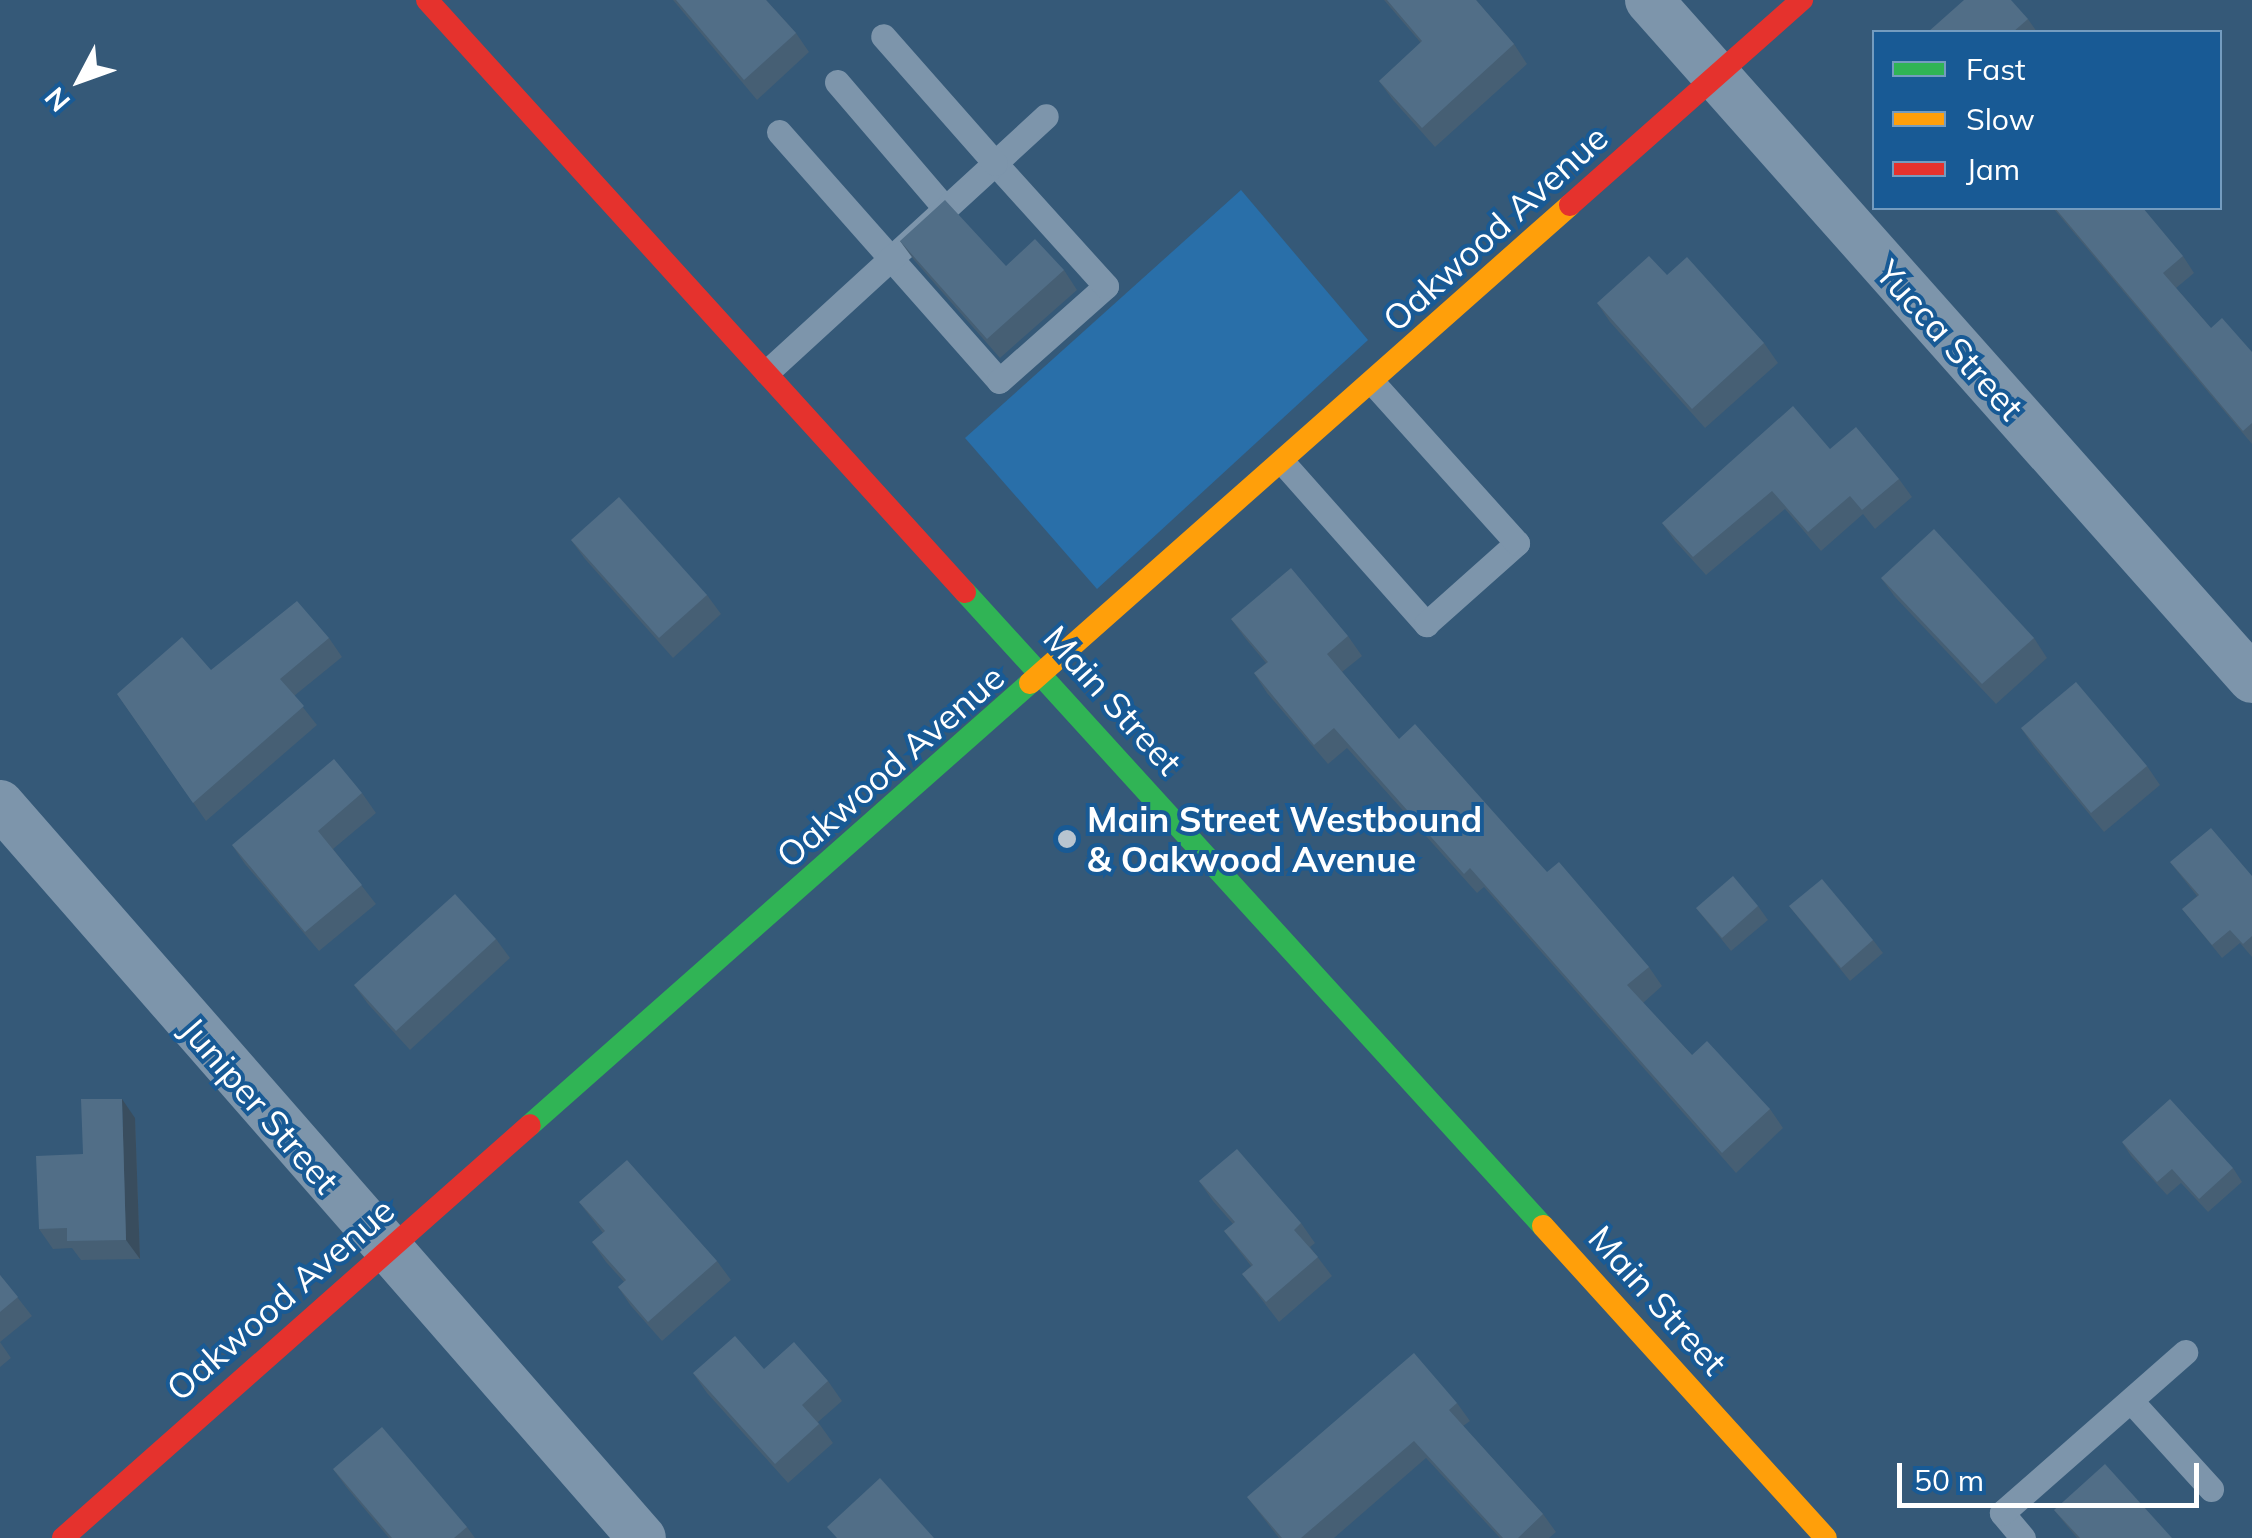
<!DOCTYPE html>
<html>
<head>
<meta charset="utf-8">
<style>
  body { margin:0 }
  #map { position:relative; width:2252px; height:1538px; overflow:hidden; background:#355978; font-family:Mulish,sans-serif }
  div>[style] { position:absolute }
  .green>* { inset:0; background:#296fa9 }
  .lane>* { height:25px; margin:-12.5px; padding:0 12.5px; transform-origin:12.5px; border-radius:12.5px; background:#7d95ab }
  .street>* { height:48px; margin:-24px; padding:0 24px; transform-origin:24px; border-radius:24px; background:#7d95ab }
  .fast>* { height:22px; margin:-11px; padding:0 11px; transform-origin:11px; border-radius:11px; background:#30b455 }
  .slow>* { height:22px; margin:-11px; padding:0 11px; transform-origin:11px; border-radius:11px; background:#ff9f0a }
  .jam>* { height:22px; margin:-11px; padding:0 11px; transform-origin:11px; border-radius:11px; background:#e5322d }
  .wall>* { inset:0; background:#465f74 }
  .shaded-wall>* { inset:0; background:#394d5e }
  .building>* { inset:0; background:#516e87 }
  .dots>* { width:28px; height:28px; translate:-50% -50%; box-sizing:border-box; border:5px solid #185a95; border-radius:50% }
  span { translate:-50% -50%; white-space:nowrap; text-align:center; line-height:1.15; -webkit-text-stroke:8px #185a95; paint-order:stroke }
  .street-label { font-size:35px; color:#fff }
  .poi-label { font-size:35px; color:#fff; font-weight:700 }
  .left { translate:0 -50%; text-align:left }
  .legend { position:absolute; left:1872px; top:30px; width:350px; height:180px; box-sizing:border-box; background:#185a95; border:2px solid #749cbf; margin:0; padding:12px 18px; list-style:none; font-size:30px; color:#fff }
  .legend li { display:flex; align-items:center; gap:20px; height:50px }
  .legend b { width:50px; border:2px solid #749cbf }
  .north { position:absolute; left:30px; top:30px; width:100px; height:100px; -webkit-text-stroke:8px #185a95; paint-order:stroke; rotate:229deg; font-size:28px; font-weight:700; line-height:40px; text-align:center; color:#fff }
  .north::after { content:''; display:block; margin:auto; width:35px; height:45px; background:#fff; clip-path:polygon(50% 0,100% 100%,50% 72%,0 100%) }
  .scale { position:absolute; left:1897px; top:1463px; width:302px; height:45px; box-sizing:border-box; border:5px solid #fff; border-top:0; padding-left:12px; font-size:30px; line-height:35px; white-space:nowrap; color:#fff; -webkit-text-stroke:8px #185a95; paint-order:stroke }
</style>
</head>
<body>
<div id="map">
  <div class="green">
    <i style="clip-path:polygon(1241px 190px,1368px 340px,1097px 589px,965px 438px)"></i>
  </div>
  <div class="lane">
    <i style="left:837px;top:82px;width:165px;rotate:49.4deg"></i>
    <i style="left:779px;top:132px;width:332px;rotate:48.5deg"></i>
    <i style="left:999px;top:381px;width:143px;rotate:-41.6deg"></i>
    <i style="left:1106px;top:286px;width:166px;rotate:-132.1deg"></i>
    <i style="left:995px;top:163px;width:69px;rotate:-42.7deg"></i>
    <i style="left:767px;top:372px;width:309px;rotate:-42.5deg"></i>
    <i style="left:995px;top:163px;width:169px;rotate:-131.4deg"></i>
    <i style="left:1285px;top:465px;width:213px;rotate:48.4deg"></i>
    <i style="left:1426px;top:624px;width:122px;rotate:-41.7deg"></i>
    <i style="left:1517px;top:543px;width:214px;rotate:-132deg"></i>
    <i style="left:2131px;top:1401px;width:119px;rotate:47.7deg"></i>
    <i style="left:2023px;top:1538px;width:33px;rotate:-130deg"></i>
    <i style="left:2002px;top:1513px;width:244px;rotate:-41.3deg"></i>
  </div>
  <div class="street">
    <i style="left:1649px;top:0;width:908px;rotate:48.39deg"></i>
    <i style="left:0;top:804px;width:975px;rotate:48.83deg"></i>
  </div>
  <div class="fast">
    <i style="left:965px;top:592px;width:858px;rotate:47.65deg"></i>
    <i style="left:530px;top:1125px;width:667px;rotate:-41.48deg"></i>
  </div>
  <div class="slow">
    <i style="left:1030px;top:683px;width:721px;rotate:-41.51deg"></i>
    <i style="left:1543px;top:1226px;width:421px;rotate:47.8deg"></i>
  </div>
  <div class="jam">
    <i style="left:427px;top:0;width:800px;rotate:47.74deg"></i>
    <i style="left:1570px;top:205px;width:310px;rotate:-41.5deg"></i>
    <i style="left:63px;top:1538px;width:623px;rotate:-41.49deg"></i>
  </div>
  <div class="wall">
    <i style="clip-path:polygon(673px 0,766px 0,796px 33px,809px 52px,757px 100px)"></i>
    <i style="clip-path:polygon(1384px 0,1476px 0,1514px 44px,1527px 64px,1435px 147px,1393px 100px,1379px 81px,1421px 43px)"></i>
    <i style="clip-path:polygon(2028px 19px,2037px 32px,1928px 32px)"></i>
    <i style="clip-path:polygon(2053px 208px,2183px 256px,2194px 273px,2176px 288px,2211px 328px,2252px 352px,2252px 444px)"></i>
    <i style="clip-path:polygon(900px 241px,1006px 266px,1064px 270px,1077px 290px,1000px 358px,914px 260px)"></i>
    <i style="clip-path:polygon(1667px 275px,1764px 343px,1778px 363px,1705px 428px,1610px 322px,1597px 303px)"></i>
    <i style="clip-path:polygon(1830px 449px,1899px 479px,1912px 497px,1875px 529px,1863px 514px,1821px 551px,1785px 509px,1706px 575px,1675px 541px,1662px 523px)"></i>
    <i style="clip-path:polygon(571px 540px,707px 595px,721px 614px,673px 658px,585px 559px)"></i>
    <i style="clip-path:polygon(1881px 578px,2034px 638px,2047px 658px,1996px 704px,1895px 597px)"></i>
    <i style="clip-path:polygon(1231px 619px,1348px 636px,1362px 656px,1342px 672px,1399px 739px,1547px 872px,1649px 967px,1662px 986px,1643px 1003px,1692px 1055px,1770px 1109px,1783px 1128px,1736px 1173px,1484px 887px,1477px 893px,1347px 748px,1328px 764px,1267px 693px,1254px 673px,1266px 663px,1245px 638px)"></i>
    <i style="clip-path:polygon(329px 638px,342px 657px,294px 696px,317px 725px,206px 821px,117px 694px,211px 670px)"></i>
    <i style="clip-path:polygon(2021px 728px,2147px 766px,2160px 785px,2104px 832px,2034px 747px)"></i>
    <i style="clip-path:polygon(362px 793px,376px 813px,333px 849px,376px 904px,319px 951px,245px 864px,232px 845px)"></i>
    <i style="clip-path:polygon(2170px 862px,2252px 876px,2252px 957px,2240px 943px,2222px 958px,2182px 909px,2197px 896px)"></i>
    <i style="clip-path:polygon(1758px 906px,1768px 920px,1731px 951px,1696px 908px)"></i>
    <i style="clip-path:polygon(1789px 906px,1873px 940px,1883px 953px,1850px 981px)"></i>
    <i style="clip-path:polygon(496px 939px,510px 958px,410px 1050px,368px 1004px,354px 985px)"></i>
    <i style="clip-path:polygon(135px 1118px,140px 1259px,81px 1260px,72px 1248px,53px 1249px,39px 1229px,83px 1154px)"></i>
    <i style="clip-path:polygon(2122px 1142px,2233px 1168px,2242px 1182px,2208px 1212px,2181px 1183px,2167px 1195px,2131px 1156px)"></i>
    <i style="clip-path:polygon(1199px 1181px,1301px 1223px,1315px 1243px,1310px 1247px,1332px 1276px,1279px 1322px,1242px 1274px,1251px 1266px,1224px 1231px,1233px 1224px,1213px 1201px)"></i>
    <i style="clip-path:polygon(579px 1202px,717px 1261px,731px 1280px,662px 1341px,631px 1306px,618px 1287px,624px 1282px,606px 1262px,592px 1242px,603px 1233px)"></i>
    <i style="clip-path:polygon(0 1275px,32px 1316px,0 1342px,11px 1358px,0 1367px)"></i>
    <i style="clip-path:polygon(764px 1369px,828px 1381px,842px 1401px,818px 1422px,833px 1443px,788px 1483px,707px 1393px,693px 1373px)"></i>
    <i style="clip-path:polygon(1457px 1403px,1470px 1421px,1463px 1426px,1543px 1514px,1556px 1532px,1549px 1538px,1500px 1538px,1426px 1458px,1334px 1538px,1279px 1538px,1247px 1497px)"></i>
    <i style="clip-path:polygon(333px 1469px,467px 1527px,475px 1538px,389px 1538px,347px 1488px)"></i>
    <i style="clip-path:polygon(2054px 1510px,2172px 1538px,2077px 1538px)"></i>
  </div>
  <div class="shaded-wall">
    <i style="clip-path:polygon(122px 1099px,135px 1118px,140px 1259px,126px 1240px)"></i>
  </div>
  <div class="building">
    <i style="clip-path:polygon(676px 0,766px 0,796px 33px,744px 80px)"></i>
    <i style="clip-path:polygon(1387px 0,1476px 0,1514px 44px,1422px 128px,1379px 81px,1422px 41px)"></i>
    <i style="clip-path:polygon(1964px 0,2011px 0,2028px 19px,2013px 32px,1928px 32px)"></i>
    <i style="clip-path:polygon(945px 200px,1006px 266px,1035px 239px,1064px 270px,987px 339px,900px 241px)"></i>
    <i style="clip-path:polygon(2055px 208px,2143px 208px,2183px 256px,2163px 273px,2211px 328px,2222px 318px,2252px 352px,2252px 423px,2243px 431px)"></i>
    <i style="clip-path:polygon(1649px 256px,1667px 275px,1687px 257px,1764px 343px,1692px 409px,1597px 303px)"></i>
    <i style="clip-path:polygon(1793px 406px,1830px 449px,1856px 427px,1899px 479px,1862px 510px,1850px 496px,1808px 532px,1772px 491px,1693px 557px,1662px 523px)"></i>
    <i style="clip-path:polygon(619px 497px,707px 595px,659px 638px,571px 540px)"></i>
    <i style="clip-path:polygon(1934px 529px,2034px 638px,1982px 684px,1881px 578px)"></i>
    <i style="clip-path:polygon(1291px 568px,1348px 636px,1327px 654px,1399px 739px,1415px 724px,1547px 872px,1559px 862px,1649px 967px,1627px 985px,1692px 1055px,1707px 1041px,1770px 1109px,1722px 1153px,1470px 868px,1464px 874px,1334px 728px,1314px 745px,1254px 673px,1268px 662px,1231px 619px)"></i>
    <i style="clip-path:polygon(297px 601px,329px 638px,280px 679px,304px 706px,193px 803px,117px 694px,182px 637px,211px 670px)"></i>
    <i style="clip-path:polygon(2076px 682px,2147px 766px,2091px 813px,2021px 728px)"></i>
    <i style="clip-path:polygon(334px 759px,362px 793px,318px 831px,362px 885px,305px 932px,232px 845px)"></i>
    <i style="clip-path:polygon(2211px 828px,2252px 876px,2252px 936px,2243px 944px,2230px 930px,2212px 945px,2182px 909px,2199px 895px,2170px 862px)"></i>
    <i style="clip-path:polygon(1733px 876px,1758px 906px,1722px 938px,1696px 908px)"></i>
    <i style="clip-path:polygon(1822px 879px,1873px 940px,1841px 968px,1789px 906px)"></i>
    <i style="clip-path:polygon(455px 894px,496px 939px,396px 1031px,354px 985px)"></i>
    <i style="clip-path:polygon(81px 1099px,122px 1099px,126px 1240px,67px 1241px,67px 1228px,39px 1229px,36px 1156px,83px 1154px)"></i>
    <i style="clip-path:polygon(2170px 1099px,2233px 1168px,2199px 1199px,2172px 1169px,2157px 1182px,2122px 1142px)"></i>
    <i style="clip-path:polygon(1237px 1149px,1301px 1223px,1294px 1230px,1318px 1257px,1266px 1302px,1242px 1274px,1253px 1265px,1224px 1231px,1235px 1222px,1199px 1181px)"></i>
    <i style="clip-path:polygon(627px 1160px,717px 1261px,648px 1322px,618px 1287px,626px 1280px,592px 1242px,605px 1231px,579px 1202px)"></i>
    <i style="clip-path:polygon(0 1275px,18px 1297px,0 1312px)"></i>
    <i style="clip-path:polygon(735px 1336px,764px 1369px,794px 1342px,828px 1381px,802px 1405px,819px 1424px,775px 1464px,693px 1373px)"></i>
    <i style="clip-path:polygon(1414px 1353px,1457px 1403px,1449px 1410px,1543px 1514px,1518px 1538px,1503px 1538px,1414px 1441px,1301px 1538px,1282px 1538px,1247px 1497px)"></i>
    <i style="clip-path:polygon(382px 1427px,467px 1527px,454px 1538px,392px 1538px,333px 1469px)"></i>
    <i style="clip-path:polygon(2105px 1464px,2172px 1538px,2080px 1538px,2054px 1510px)"></i>
    <i style="clip-path:polygon(880px 1478px,934px 1538px,837px 1538px,827px 1527px)"></i>
  </div>
  <div class="dots">
    <i style="left:1067px;top:839px;background:#b8c5d0"></i>
  </div>
  <div class="street-label">
    <span style="left:1495px;top:228px;rotate:-42deg">Oakwood Avenue</span>
    <span style="left:1950px;top:340px;rotate:48deg">Yucca Street</span>
    <span style="left:1113px;top:700px;rotate:48deg">Main Street</span>
    <span style="left:890px;top:766px;rotate:-41deg">Oakwood Avenue</span>
    <span style="left:260px;top:1105px;rotate:49deg">Juniper Street</span>
    <span style="left:280px;top:1299px;rotate:-41deg">Oakwood Avenue</span>
    <span style="left:1658px;top:1300px;rotate:48deg">Main Street</span>
  </div>
  <div class="poi-label">
    <span class="left" style="left:1087px;top:839px">Main Street Westbound<br>&amp; Oakwood Avenue</span>
  </div>
  <ul class="legend">
  <li><b style="height:12px;background:#30b455"></b>Fast</li>
  <li><b style="height:12px;background:#ff9f0a"></b>Slow</li>
  <li><b style="height:12px;background:#e5322d"></b>Jam</li>
  </ul>
  <div class="north">N</div>
  <div class="scale">50 m</div>
</div>
</body>
</html>
